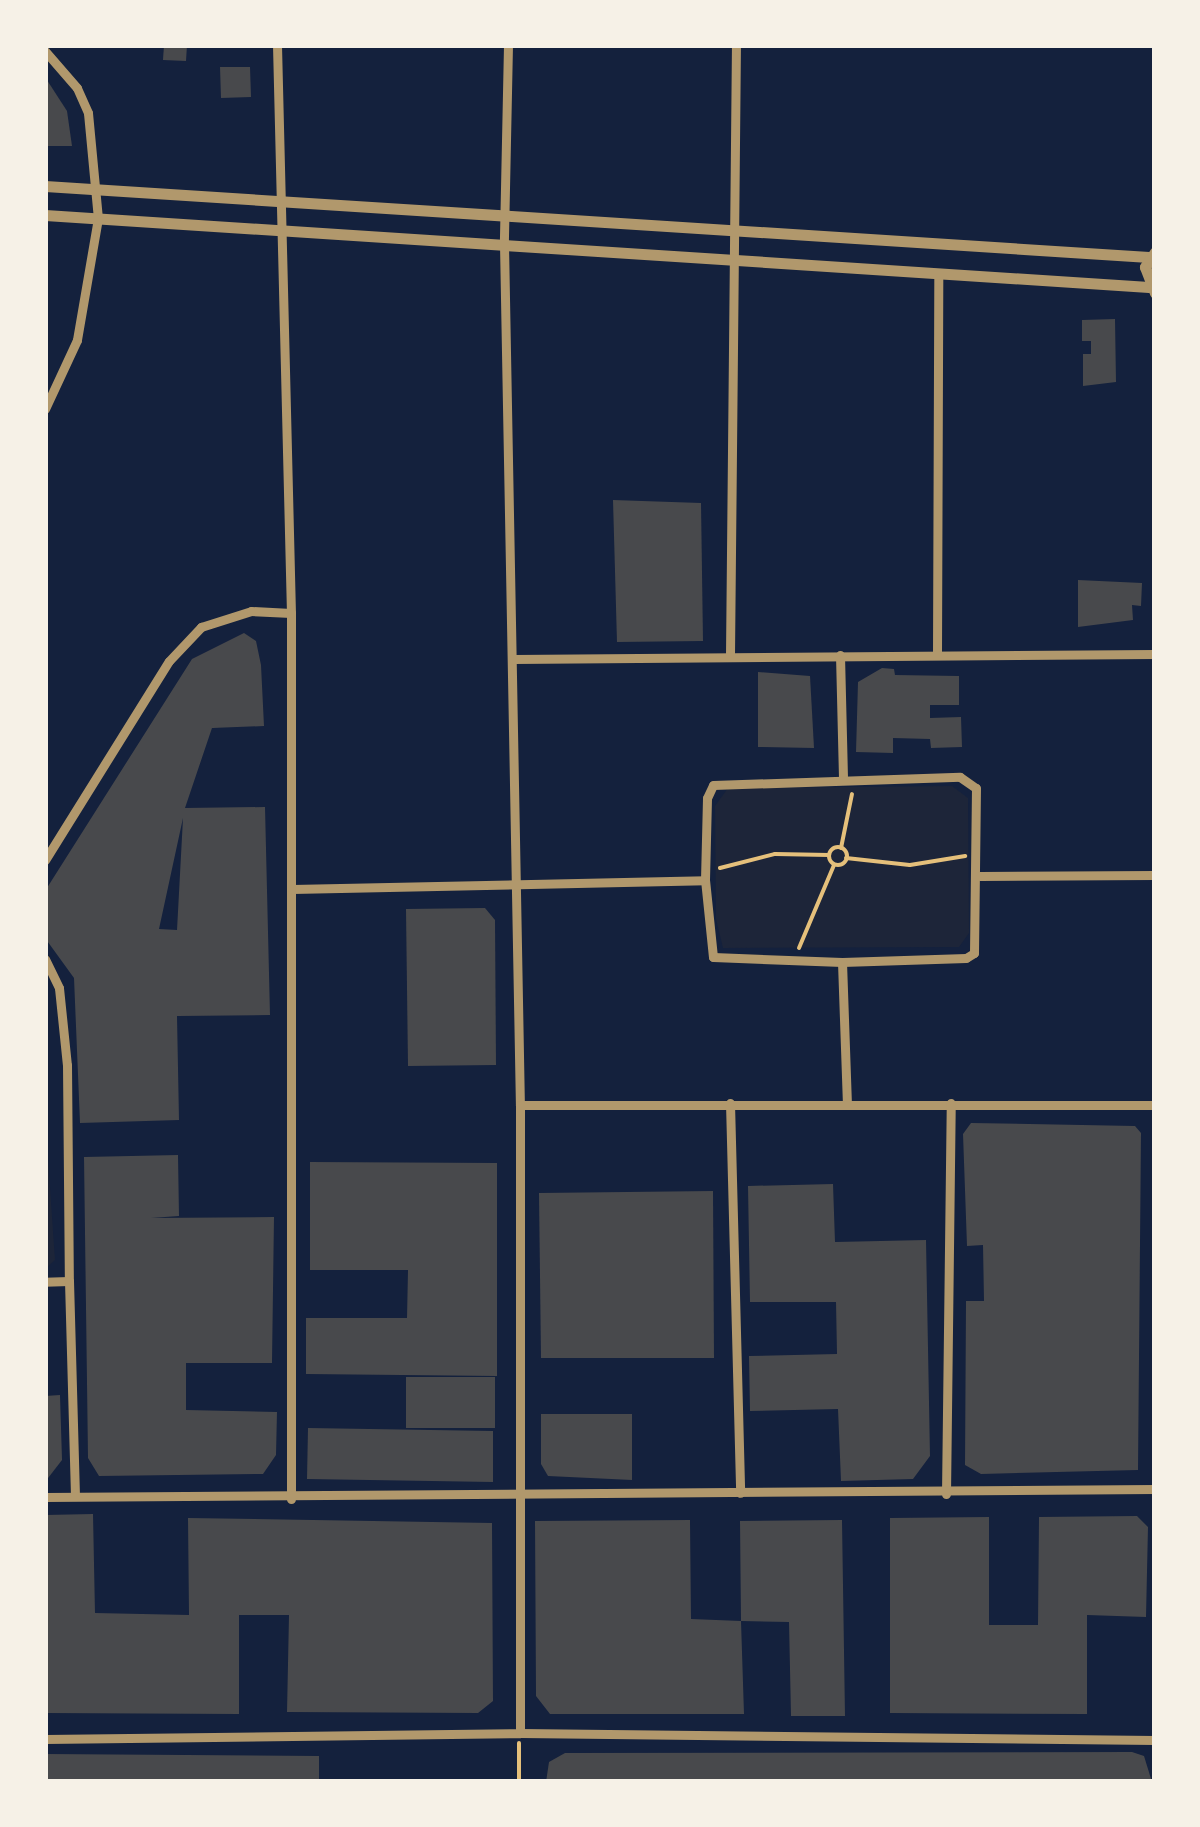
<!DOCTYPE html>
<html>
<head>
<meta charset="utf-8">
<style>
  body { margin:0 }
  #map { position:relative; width:1200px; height:1827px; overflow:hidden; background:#14213d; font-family:"Alegreya Sans",sans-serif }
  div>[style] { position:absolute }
  .green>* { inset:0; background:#1d2539 }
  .building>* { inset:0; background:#48494c }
  .path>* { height:4px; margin:-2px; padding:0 2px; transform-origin:2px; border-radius:2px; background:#e5c07b }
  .path>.ring { margin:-2px; padding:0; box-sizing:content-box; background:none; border:4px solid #e5c07b; border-radius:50% }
  .minor>* { height:9px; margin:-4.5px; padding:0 4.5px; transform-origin:4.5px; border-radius:4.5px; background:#b1986c }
  .tertiary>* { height:11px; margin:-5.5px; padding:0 5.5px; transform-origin:5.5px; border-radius:5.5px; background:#b1986c }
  span { translate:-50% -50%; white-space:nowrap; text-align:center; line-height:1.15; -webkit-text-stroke:8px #f6f1e7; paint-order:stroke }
  .frame { position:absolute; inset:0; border:48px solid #f6f1e7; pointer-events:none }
</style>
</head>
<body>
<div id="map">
  <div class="green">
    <i style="clip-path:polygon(952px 786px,968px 798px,969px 933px,959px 947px,723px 948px,716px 919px,715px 806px,728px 788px)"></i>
    <i style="clip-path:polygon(45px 1115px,55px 1260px,45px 1269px)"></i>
  </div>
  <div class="building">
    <i style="clip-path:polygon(164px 45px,187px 45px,186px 61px,163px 60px)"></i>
    <i style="clip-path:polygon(220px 67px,250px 67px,251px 97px,221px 98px)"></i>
    <i style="clip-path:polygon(45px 77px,67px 111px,72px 146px,45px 146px)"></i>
    <i style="clip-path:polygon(1115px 319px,1116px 382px,1083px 386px,1083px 354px,1091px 354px,1091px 341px,1082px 341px,1082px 320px)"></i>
    <i style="clip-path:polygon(613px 500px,701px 503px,703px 641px,617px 642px)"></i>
    <i style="clip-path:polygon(1078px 580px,1142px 583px,1141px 606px,1132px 605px,1133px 620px,1078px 627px)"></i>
    <i style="clip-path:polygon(evenodd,244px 633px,256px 641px,261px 665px,264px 726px,212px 728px,185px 808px,265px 807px,270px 1015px,177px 1016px,179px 1120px,80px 1123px,74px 978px,45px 938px,45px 891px,192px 659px,244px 633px,183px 818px,177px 930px,159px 929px,183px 818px)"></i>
    <i style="clip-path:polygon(882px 668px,894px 669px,895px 675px,959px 676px,959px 705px,930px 705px,930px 718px,961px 717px,962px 747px,931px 748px,930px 739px,893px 738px,893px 753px,856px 752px,858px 682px)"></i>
    <i style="clip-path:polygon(758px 672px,810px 676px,814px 748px,758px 747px)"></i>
    <i style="clip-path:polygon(485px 908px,495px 920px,496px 1065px,408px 1066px,406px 909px)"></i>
    <i style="clip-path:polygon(971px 1123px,1135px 1126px,1141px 1133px,1138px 1470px,981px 1474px,965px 1465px,966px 1301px,984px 1301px,983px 1245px,967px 1246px,963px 1134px)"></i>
    <i style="clip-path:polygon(178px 1155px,179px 1216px,151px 1218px,274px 1217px,272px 1363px,186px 1363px,186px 1410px,277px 1412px,276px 1455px,263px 1474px,99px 1476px,88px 1458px,84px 1157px)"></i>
    <i style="clip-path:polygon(310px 1162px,497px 1163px,497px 1376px,306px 1374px,306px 1318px,407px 1318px,408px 1270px,310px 1270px)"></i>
    <i style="clip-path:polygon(833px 1184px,835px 1242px,926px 1240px,930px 1456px,913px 1479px,841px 1481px,838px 1409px,750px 1411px,749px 1356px,837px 1354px,836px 1302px,750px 1302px,748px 1186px)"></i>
    <i style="clip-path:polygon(713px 1191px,714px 1358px,541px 1358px,539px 1193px)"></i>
    <i style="clip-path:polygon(406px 1377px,495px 1377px,495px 1428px,406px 1428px)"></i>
    <i style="clip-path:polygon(60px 1395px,62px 1460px,45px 1482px,45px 1396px)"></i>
    <i style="clip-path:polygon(541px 1414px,632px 1414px,632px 1480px,548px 1476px,541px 1464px)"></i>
    <i style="clip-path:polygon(308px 1428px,493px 1431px,493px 1482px,307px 1479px)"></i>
    <i style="clip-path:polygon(93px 1514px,95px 1613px,189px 1615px,188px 1518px,492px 1523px,493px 1701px,478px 1713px,287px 1712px,289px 1615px,239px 1615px,239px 1714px,45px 1713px,45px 1515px)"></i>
    <i style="clip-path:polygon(1137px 1516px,1148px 1527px,1146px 1617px,1087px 1615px,1087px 1714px,890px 1713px,890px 1518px,989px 1517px,989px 1625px,1038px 1625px,1039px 1517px)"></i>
    <i style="clip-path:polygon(690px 1520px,691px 1619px,741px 1621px,744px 1714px,550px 1714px,536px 1696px,535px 1521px)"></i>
    <i style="clip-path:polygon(842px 1520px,845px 1716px,791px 1716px,789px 1622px,741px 1621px,740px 1521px)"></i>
    <i style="clip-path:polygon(1132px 1752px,1144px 1756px,1152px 1782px,546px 1782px,549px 1762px,565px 1753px)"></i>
    <i style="clip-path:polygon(45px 1754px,319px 1756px,319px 1782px,45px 1782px)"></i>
  </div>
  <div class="path">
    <i class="ring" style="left:829px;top:847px;width:14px;height:14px"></i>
    <i style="left:841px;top:848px;width:55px;rotate:-78.5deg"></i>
    <i style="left:846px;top:858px;width:64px;rotate:6.2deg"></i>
    <i style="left:910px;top:865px;width:56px;rotate:-9.3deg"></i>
    <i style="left:720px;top:868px;width:57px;rotate:-14.3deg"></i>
    <i style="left:775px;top:854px;width:54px;rotate:1.1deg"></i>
    <i style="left:799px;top:948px;width:90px;rotate:-67.1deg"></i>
    <i style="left:519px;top:1782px;width:39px;rotate:-90deg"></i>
  </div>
  <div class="minor">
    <i style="left:277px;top:45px;width:568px;rotate:88.59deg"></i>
    <i style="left:291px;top:613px;width:886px;rotate:90deg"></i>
    <i style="left:508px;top:45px;width:199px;rotate:91.2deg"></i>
    <i style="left:504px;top:244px;width:861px;rotate:88.94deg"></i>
    <i style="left:520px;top:1105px;width:628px;rotate:90deg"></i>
    <i style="left:45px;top:51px;width:49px;rotate:49.1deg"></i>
    <i style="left:77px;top:88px;width:27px;rotate:66deg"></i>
    <i style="left:88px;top:113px;width:105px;rotate:84.6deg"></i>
    <i style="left:98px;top:218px;width:124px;rotate:99.8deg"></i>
    <i style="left:77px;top:340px;width:76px;rotate:114.9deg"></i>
    <i style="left:937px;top:654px;width:380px;rotate:-89.8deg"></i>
    <i style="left:730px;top:655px;width:610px;rotate:-89.44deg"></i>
    <i style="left:840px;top:655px;width:124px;rotate:88.6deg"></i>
    <i style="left:513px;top:659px;width:642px;rotate:-0.45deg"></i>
    <i style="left:960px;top:777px;width:19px;rotate:35deg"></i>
    <i style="left:976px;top:788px;width:165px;rotate:90.7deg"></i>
    <i style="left:974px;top:953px;width:9px;rotate:148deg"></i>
    <i style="left:966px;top:958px;width:124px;rotate:178.2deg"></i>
    <i style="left:842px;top:962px;width:129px;rotate:-177.8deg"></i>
    <i style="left:713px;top:957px;width:77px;rotate:-95.9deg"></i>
    <i style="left:705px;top:880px;width:82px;rotate:-88.6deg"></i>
    <i style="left:707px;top:798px;width:14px;rotate:-65deg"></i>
    <i style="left:713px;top:785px;width:247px;rotate:-1.9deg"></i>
    <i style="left:45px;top:860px;width:234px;rotate:-58.1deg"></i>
    <i style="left:169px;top:661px;width:47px;rotate:-46.7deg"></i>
    <i style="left:201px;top:627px;width:52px;rotate:-17.7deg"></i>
    <i style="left:251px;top:611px;width:40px;rotate:2.9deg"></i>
    <i style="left:980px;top:876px;width:175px;rotate:-0.3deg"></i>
    <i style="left:292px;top:889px;width:413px;rotate:-1.2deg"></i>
    <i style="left:45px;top:959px;width:32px;rotate:64deg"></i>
    <i style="left:59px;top:988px;width:77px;rotate:84.1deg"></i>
    <i style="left:67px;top:1065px;width:216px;rotate:89.5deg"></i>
    <i style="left:69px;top:1281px;width:24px;rotate:178deg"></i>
    <i style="left:842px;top:962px;width:141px;rotate:88deg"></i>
    <i style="left:730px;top:1103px;width:390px;rotate:88.5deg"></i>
    <i style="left:520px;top:1105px;width:635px"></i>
    <i style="left:69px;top:1281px;width:214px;rotate:88.4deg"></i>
    <i style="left:946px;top:1494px;width:391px;rotate:-89.3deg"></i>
    <i style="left:45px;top:1497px;width:1110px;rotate:-0.41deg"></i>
    <i style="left:45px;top:1739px;width:475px;rotate:-0.7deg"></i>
    <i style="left:520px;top:1733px;width:635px;rotate:0.63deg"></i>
  </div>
  <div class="tertiary">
    <i style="left:45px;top:186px;width:1106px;rotate:3.68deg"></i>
    <i style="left:45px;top:215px;width:1106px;rotate:3.73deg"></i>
    <i style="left:1155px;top:252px;width:18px;rotate:124deg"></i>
    <i style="left:1145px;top:267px;width:28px;rotate:69deg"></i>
  </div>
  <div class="frame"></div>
</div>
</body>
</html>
